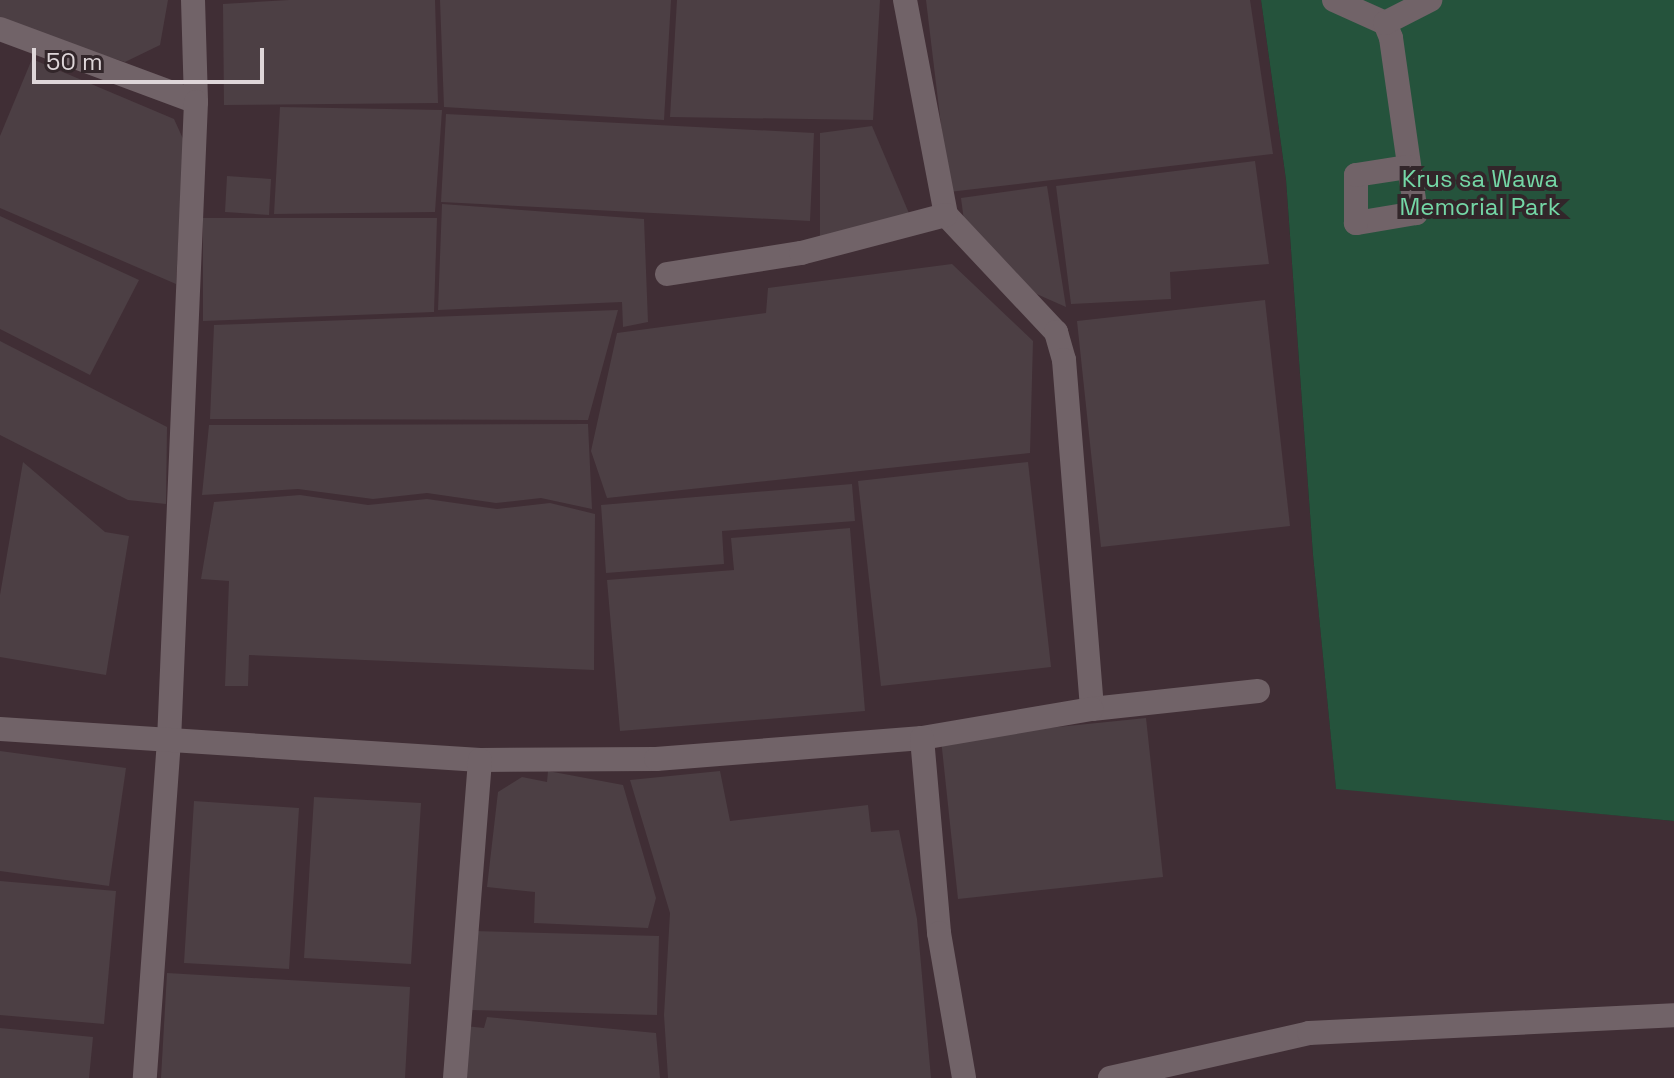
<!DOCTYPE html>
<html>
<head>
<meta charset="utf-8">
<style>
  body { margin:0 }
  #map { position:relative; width:1674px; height:1078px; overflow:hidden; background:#32262a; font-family:"Space Grotesk",sans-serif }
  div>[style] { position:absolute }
  .built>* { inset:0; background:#402e35 }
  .green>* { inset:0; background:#25533c }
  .building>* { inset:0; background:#4c3f44 }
  .minor>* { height:24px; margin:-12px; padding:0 12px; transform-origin:12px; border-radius:12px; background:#716368 }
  span { translate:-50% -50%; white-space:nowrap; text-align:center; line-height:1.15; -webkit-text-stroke:8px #32262a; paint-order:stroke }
  .park-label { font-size:24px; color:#74d7a6 }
  .scale { position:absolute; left:32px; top:48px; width:232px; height:36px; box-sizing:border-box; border:4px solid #ded6d9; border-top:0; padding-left:10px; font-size:24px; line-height:28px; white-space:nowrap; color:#ded6d9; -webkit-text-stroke:6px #32262a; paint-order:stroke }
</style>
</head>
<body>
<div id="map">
  <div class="built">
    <i style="clip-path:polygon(0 0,1261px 0,1286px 180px,1313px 555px,1336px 788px,1674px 821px,1674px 1078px,0 1078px)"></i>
  </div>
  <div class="green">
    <i style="clip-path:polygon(1261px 0,1674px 0,1674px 821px,1336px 789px,1313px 555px,1286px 180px)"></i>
  </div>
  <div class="building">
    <i style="clip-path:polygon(0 0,168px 0,160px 45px,125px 62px,0 23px)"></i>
    <i style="clip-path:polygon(289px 0,435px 0,438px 103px,224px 105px,223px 4px)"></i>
    <i style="clip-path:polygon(440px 0,671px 0,664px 120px,444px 107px)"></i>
    <i style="clip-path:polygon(677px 0,880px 0,873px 120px,670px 117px)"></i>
    <i style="clip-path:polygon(926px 0,1250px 0,1273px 154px,949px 192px)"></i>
    <i style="clip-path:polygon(32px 59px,174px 119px,184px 141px,176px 284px,0 208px,0 136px)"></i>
    <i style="clip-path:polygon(280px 107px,442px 110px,435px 212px,274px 214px)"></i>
    <i style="clip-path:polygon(446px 114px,814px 133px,810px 221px,441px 202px)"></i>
    <i style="clip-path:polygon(872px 126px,911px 218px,820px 239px,820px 133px)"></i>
    <i style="clip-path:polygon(1255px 161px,1269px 264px,1170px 272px,1171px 299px,1071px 304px,1056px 186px)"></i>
    <i style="clip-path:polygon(227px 176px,271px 179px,269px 215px,225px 212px)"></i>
    <i style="clip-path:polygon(1047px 186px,1066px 307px,1023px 288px,964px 221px,961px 198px)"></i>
    <i style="clip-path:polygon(442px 204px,644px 219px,648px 322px,623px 327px,622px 302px,438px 310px)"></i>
    <i style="clip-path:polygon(0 216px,139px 280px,90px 375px,0 329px)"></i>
    <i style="clip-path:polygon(203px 218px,437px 218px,434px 312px,203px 321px)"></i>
    <i style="clip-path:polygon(952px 264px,1033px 341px,1030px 453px,607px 498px,591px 451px,617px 333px,766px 313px,768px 288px)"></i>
    <i style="clip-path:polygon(1265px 300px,1290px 526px,1101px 547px,1077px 321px)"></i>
    <i style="clip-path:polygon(618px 310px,588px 420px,210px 419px,214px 325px)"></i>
    <i style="clip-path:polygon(0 341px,167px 427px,166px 504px,128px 500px,0 435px)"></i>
    <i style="clip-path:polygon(588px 424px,592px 509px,541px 498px,496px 503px,427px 493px,373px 499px,298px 489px,202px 495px,209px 425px)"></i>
    <i style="clip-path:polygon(23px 462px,105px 532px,129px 536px,106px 675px,0 657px,0 595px)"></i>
    <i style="clip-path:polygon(1028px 462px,1051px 667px,881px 686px,858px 481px)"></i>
    <i style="clip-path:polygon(852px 484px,855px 521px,722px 531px,724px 564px,606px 573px,601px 505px)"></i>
    <i style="clip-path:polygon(300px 495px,368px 505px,427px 499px,497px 509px,550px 503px,595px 514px,594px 670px,249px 655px,248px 686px,225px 686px,229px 581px,201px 579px,214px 502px)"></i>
    <i style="clip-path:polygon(850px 528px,865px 711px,620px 731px,607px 580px,734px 570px,731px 538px)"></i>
    <i style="clip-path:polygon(1146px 718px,1163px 877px,958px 899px,941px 739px)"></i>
    <i style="clip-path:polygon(0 751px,126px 768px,109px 886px,0 871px)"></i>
    <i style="clip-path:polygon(548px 771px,623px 785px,656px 898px,648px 928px,534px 923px,535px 892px,487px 887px,498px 792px,522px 777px,547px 782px)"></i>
    <i style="clip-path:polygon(720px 771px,730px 821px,868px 805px,871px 832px,899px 830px,917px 919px,931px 1078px,668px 1078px,664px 1015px,670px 913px,630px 780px)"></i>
    <i style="clip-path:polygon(314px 797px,421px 803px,411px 964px,304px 958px)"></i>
    <i style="clip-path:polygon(194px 801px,299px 808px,289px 969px,184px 963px)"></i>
    <i style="clip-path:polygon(0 881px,116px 891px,104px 1024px,0 1015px)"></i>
    <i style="clip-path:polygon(473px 931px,659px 936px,657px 1015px,470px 1010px)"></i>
    <i style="clip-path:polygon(167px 973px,410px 987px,405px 1078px,161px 1078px)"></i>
    <i style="clip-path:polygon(487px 1017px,656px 1033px,660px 1078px,463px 1078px,465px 1026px,484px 1028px)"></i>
    <i style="clip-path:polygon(0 1028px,93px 1037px,89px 1078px,0 1078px)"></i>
  </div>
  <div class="minor">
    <i style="left:193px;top:0;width:102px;rotate:88.3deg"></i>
    <i style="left:905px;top:0;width:219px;rotate:79.2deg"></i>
    <i style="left:946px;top:215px;width:161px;rotate:46.8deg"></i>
    <i style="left:1056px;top:332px;width:29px;rotate:74deg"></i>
    <i style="left:1064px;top:360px;width:350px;rotate:85.4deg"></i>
    <i style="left:1092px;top:709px;width:167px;rotate:-6.2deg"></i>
    <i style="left:1334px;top:0;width:56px;rotate:24.3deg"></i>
    <i style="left:1385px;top:23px;width:16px;rotate:68deg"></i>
    <i style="left:1391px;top:38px;width:177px;rotate:81.9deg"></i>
    <i style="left:1416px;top:213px;width:61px;rotate:170.5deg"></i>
    <i style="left:1356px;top:223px;width:48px;rotate:-90deg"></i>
    <i style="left:1356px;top:175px;width:53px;rotate:-8.7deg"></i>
    <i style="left:1385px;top:23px;width:51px;rotate:-27.1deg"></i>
    <i style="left:0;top:29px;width:209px;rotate:20.4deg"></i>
    <i style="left:196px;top:102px;width:639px;rotate:92.42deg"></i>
    <i style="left:169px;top:740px;width:339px;rotate:94.1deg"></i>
    <i style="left:667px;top:274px;width:136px;rotate:-8.9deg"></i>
    <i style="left:801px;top:253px;width:150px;rotate:-14.7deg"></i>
    <i style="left:0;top:729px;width:481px;rotate:3.7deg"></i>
    <i style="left:480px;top:760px;width:176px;rotate:-0.3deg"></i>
    <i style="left:656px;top:759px;width:267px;rotate:-4.5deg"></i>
    <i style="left:922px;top:738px;width:172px;rotate:-9.7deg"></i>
    <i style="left:922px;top:738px;width:196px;rotate:85deg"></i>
    <i style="left:939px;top:933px;width:147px;rotate:80.2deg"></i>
    <i style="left:455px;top:1078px;width:319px;rotate:-85.5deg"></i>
    <i style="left:1110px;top:1078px;width:204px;rotate:-12.7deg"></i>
    <i style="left:1309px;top:1033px;width:365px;rotate:-2.8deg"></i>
  </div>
  <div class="park-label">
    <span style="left:1480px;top:193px">Krus sa Wawa<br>Memorial Park</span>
  </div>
  <div class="scale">50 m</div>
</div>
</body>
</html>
